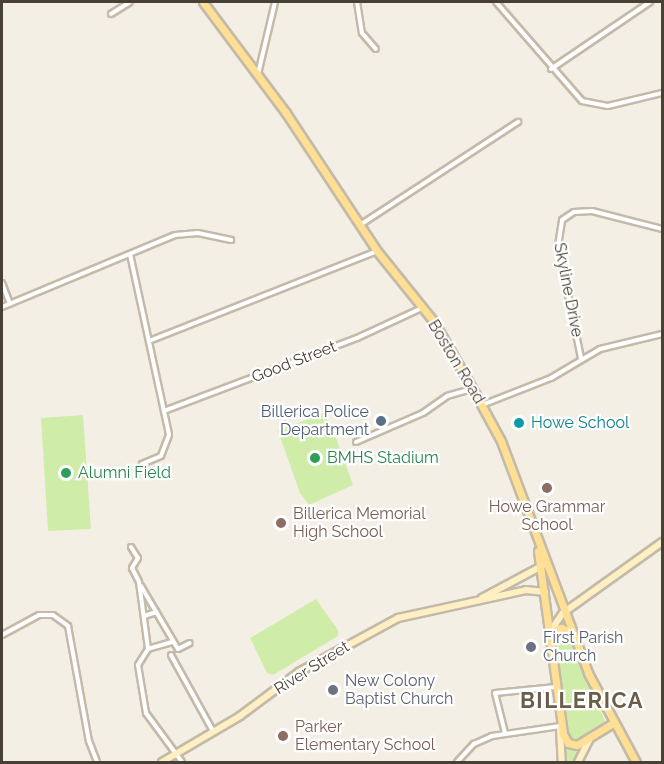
<!DOCTYPE html>
<html>
<head>
<meta charset="utf-8">
<style>
  body { margin:0 }
  #map { position:relative; width:664px; height:764px; overflow:hidden; background:#f4efe5; font-family:Raleway,sans-serif }
  div>[style] { position:absolute }
  .green>* { inset:0; background:#cfeda9 }
  .roads { filter:drop-shadow(2px 0 #c4baa9) drop-shadow(-2px 0 #c4baa9) drop-shadow(0 2px #c4baa9) drop-shadow(0 -2px #c4baa9) }
  .minor>* { height:4px; margin:-2px; padding:0 2px; transform-origin:2px; border-radius:2px; background:#fff }
  .secondary>* { height:6px; margin:-3px; padding:0 3px; transform-origin:3px; border-radius:3px; background:#fff0c4 }
  .primary>* { height:7px; margin:-3.5px; padding:0 3.5px; transform-origin:3.5px; border-radius:3.5px; background:#ffdf93 }
  .dots>* { width:16px; height:16px; translate:-50% -50%; box-sizing:border-box; border:3px solid #fff; border-radius:50% }
  span { translate:-50% -50%; white-space:nowrap; text-align:center; line-height:1.15; -webkit-text-stroke:4.5px #fff; paint-order:stroke }
  .street-label { font-size:16px; color:#484034 }
  .service-label { font-size:16px; color:#4e5e75 }
  .right { translate:-100% -50%; text-align:right }
  .culture-label { font-size:16px; color:#0d838f }
  .left { translate:0 -50%; text-align:left }
  .leisure-label { font-size:16px; color:#27864d }
  .education-label { font-size:16px; color:#785e54 }
  .worship-label { font-size:16px; color:#5b616d }
  .district-label { font-size:22px; color:#6c5d4a; font-weight:700; letter-spacing:1.5px }
  .frame { position:absolute; inset:0; border:3px solid #484034; pointer-events:none }
</style>
</head>
<body>
<div id="map">
  <div class="green">
    <i style="clip-path:polygon(323px 413px,331px 424px,353px 485px,309px 505px,300px 493px,278px 431px)"></i>
    <i style="clip-path:polygon(83px 415px,91px 529px,48px 531px,41px 418px)"></i>
    <i style="clip-path:polygon(316px 599px,338px 630px,338px 636px,273px 675px,267px 673px,250px 638px)"></i>
    <i style="clip-path:polygon(557px 633px,567px 635px,605px 721px,582px 741px,574px 762px,565px 762px)"></i>
  </div>
  <div class="roads">
    <div class="minor">
      <i style="left:357px;top:2px;width:31px;rotate:81deg"></i>
      <i style="left:362px;top:33px;width:21px;rotate:49deg"></i>
      <i style="left:496px;top:2px;width:131px;rotate:49deg"></i>
      <i style="left:582px;top:101px;width:26px;rotate:11deg"></i>
      <i style="left:608px;top:106px;width:56px;rotate:-13.5deg"></i>
      <i style="left:111px;top:14px;width:22px;rotate:-32deg"></i>
      <i style="left:551px;top:69px;width:120px;rotate:-34.1deg"></i>
      <i style="left:258px;top:74px;width:74px;rotate:-76.7deg"></i>
      <i style="left:360px;top:225px;width:189px;rotate:-33.1deg"></i>
      <i style="left:130px;top:254px;width:185px;rotate:77.8deg"></i>
      <i style="left:169px;top:435px;width:22px;rotate:111deg"></i>
      <i style="left:161px;top:456px;width:21px;rotate:157deg"></i>
      <i style="left:2px;top:283px;width:22px;rotate:69deg"></i>
      <i style="left:2px;top:307px;width:187px;rotate:-22.6deg"></i>
      <i style="left:175px;top:235px;width:23px;rotate:-5deg"></i>
      <i style="left:198px;top:233px;width:34px;rotate:12deg"></i>
      <i style="left:149px;top:341px;width:245px;rotate:-21.5deg"></i>
      <i style="left:581px;top:358px;width:114px;rotate:-101.6deg"></i>
      <i style="left:558px;top:246px;width:26px;rotate:-81deg"></i>
      <i style="left:562px;top:220px;width:14px;rotate:-34deg"></i>
      <i style="left:574px;top:212px;width:18px;rotate:-3deg"></i>
      <i style="left:592px;top:211px;width:72px;rotate:14.4deg"></i>
      <i style="left:482px;top:405px;width:74px;rotate:-21.4deg"></i>
      <i style="left:551px;top:378px;width:57px;rotate:-30.6deg"></i>
      <i style="left:600px;top:349px;width:64px;rotate:-13.6deg"></i>
      <i style="left:164px;top:411px;width:206px;rotate:-20.7deg"></i>
      <i style="left:357px;top:338px;width:72px;rotate:-24.8deg"></i>
      <i style="left:356px;top:442px;width:73px;rotate:-23.4deg"></i>
      <i style="left:423px;top:413px;width:29px;rotate:-35deg"></i>
      <i style="left:447px;top:396px;width:26px;rotate:-16deg"></i>
      <i style="left:131px;top:547px;width:13px;rotate:58deg"></i>
      <i style="left:138px;top:558px;width:12px;rotate:121deg"></i>
      <i style="left:132px;top:568px;width:16px;rotate:63deg"></i>
      <i style="left:139px;top:582px;width:68px;rotate:82.3deg"></i>
      <i style="left:141px;top:586px;width:73px;rotate:59.6deg"></i>
      <i style="left:178px;top:649px;width:13px;rotate:-27deg"></i>
      <i style="left:144px;top:616px;width:13px;rotate:-18deg"></i>
      <i style="left:2px;top:635px;width:42px;rotate:-28.4deg"></i>
      <i style="left:39px;top:615px;width:14px"></i>
      <i style="left:53px;top:615px;width:19px;rotate:36deg"></i>
      <i style="left:68px;top:626px;width:117px;rotate:79.7deg"></i>
      <i style="left:89px;top:741px;width:22px;rotate:69deg"></i>
      <i style="left:172px;top:642px;width:25px;rotate:164deg"></i>
      <i style="left:148px;top:649px;width:19px;rotate:122deg"></i>
      <i style="left:138px;top:665px;width:49px;rotate:80.5deg"></i>
      <i style="left:146px;top:713px;width:61px;rotate:53.7deg"></i>
      <i style="left:171px;top:655px;width:87px;rotate:61.1deg"></i>
      <i style="left:505px;top:733px;width:41px;rotate:-104deg"></i>
      <i style="left:495px;top:693px;width:61px;rotate:-5.6deg"></i>
      <i style="left:457px;top:762px;width:25px;rotate:-47deg"></i>
      <i style="left:474px;top:744px;width:20px;rotate:-24deg"></i>
      <i style="left:492px;top:736px;width:69px;rotate:-8.4deg"></i>
    </div>
    <div class="secondary">
      <i style="left:482px;top:598px;width:68px;rotate:-28.1deg"></i>
      <i style="left:550px;top:632px;width:23px;rotate:-56deg"></i>
      <i style="left:563px;top:613px;width:122px;rotate:-35.6deg"></i>
      <i style="left:560px;top:729px;width:33px;rotate:87deg"></i>
      <i style="left:162px;top:762px;width:91px;rotate:-30.5deg"></i>
      <i style="left:240px;top:716px;width:74px;rotate:-36.7deg"></i>
      <i style="left:299px;top:672px;width:113px;rotate:-28.6deg"></i>
      <i style="left:398px;top:618px;width:131px;rotate:-12.3deg"></i>
      <i style="left:526px;top:590px;width:19px;rotate:6deg"></i>
      <i style="left:578px;top:762px;width:27px;rotate:-63deg"></i>
    </div>
    <div class="primary">
      <i style="left:203px;top:2px;width:139px;rotate:53.2deg"></i>
      <i style="left:286px;top:113px;width:165px;rotate:56.6deg"></i>
      <i style="left:377px;top:251px;width:91px;rotate:51.2deg"></i>
      <i style="left:434px;top:322px;width:84px;rotate:60.1deg"></i>
      <i style="left:476px;top:395px;width:52px;rotate:61.5deg"></i>
      <i style="left:501px;top:441px;width:248px;rotate:69.4deg"></i>
      <i style="left:588px;top:673px;width:101px;rotate:61.7deg"></i>
      <i style="left:538px;top:551px;width:185px;rotate:82.2deg"></i>
      <i style="left:563px;top:734px;width:10px;rotate:61deg"></i>
      <i style="left:568px;top:743px;width:9px;rotate:13deg"></i>
      <i style="left:577px;top:745px;width:42px;rotate:-31.4deg"></i>
      <i style="left:550px;top:632px;width:12px;rotate:-20deg"></i>
      <i style="left:561px;top:628px;width:11px;rotate:22deg"></i>
    </div>
  </div>
  <div class="dots">
    <i style="left:381px;top:421px;background:#5c6f8a"></i>
    <i style="left:519px;top:423px;background:#0f9aa8"></i>
    <i style="left:315px;top:458px;background:#2e9e5b"></i>
    <i style="left:66px;top:473px;background:#2e9e5b"></i>
    <i style="left:547px;top:488px;background:#8d6e63"></i>
    <i style="left:281px;top:523px;background:#8d6e63"></i>
    <i style="left:531px;top:647px;background:#6b7280"></i>
    <i style="left:333px;top:690px;background:#6b7280"></i>
    <i style="left:283px;top:736px;background:#8d6e63"></i>
  </div>
  <div class="street-label">
    <span style="left:568px;top:290px;rotate:79deg">Skyline Drive</span>
    <span style="left:294px;top:362px;rotate:-21deg">Good Street</span>
    <span style="left:456px;top:362px;rotate:59deg">Boston Road</span>
    <span style="left:312px;top:668px;rotate:-32deg">River Street</span>
  </div>
  <div class="service-label">
    <span class="right" style="left:369px;top:421px">Billerica Police<br>Department</span>
  </div>
  <div class="culture-label">
    <span class="left" style="left:531px;top:423px">Howe School</span>
  </div>
  <div class="leisure-label">
    <span class="left" style="left:327px;top:458px">BMHS Stadium</span>
    <span class="left" style="left:78px;top:473px">Alumni Field</span>
  </div>
  <div class="education-label">
    <span style="left:547px;top:516px">Howe Grammar<br>School</span>
    <span class="left" style="left:293px;top:523px">Billerica Memorial<br>High School</span>
    <span class="left" style="left:295px;top:736px">Parker<br>Elementary School</span>
  </div>
  <div class="worship-label">
    <span class="left" style="left:543px;top:647px">First Parish<br>Church</span>
    <span class="left" style="left:345px;top:690px">New Colony<br>Baptist Church</span>
  </div>
  <div class="district-label">
    <span style="left:582px;top:701px">BILLERICA</span>
  </div>
  <div class="frame"></div>
</div>
</body>
</html>
